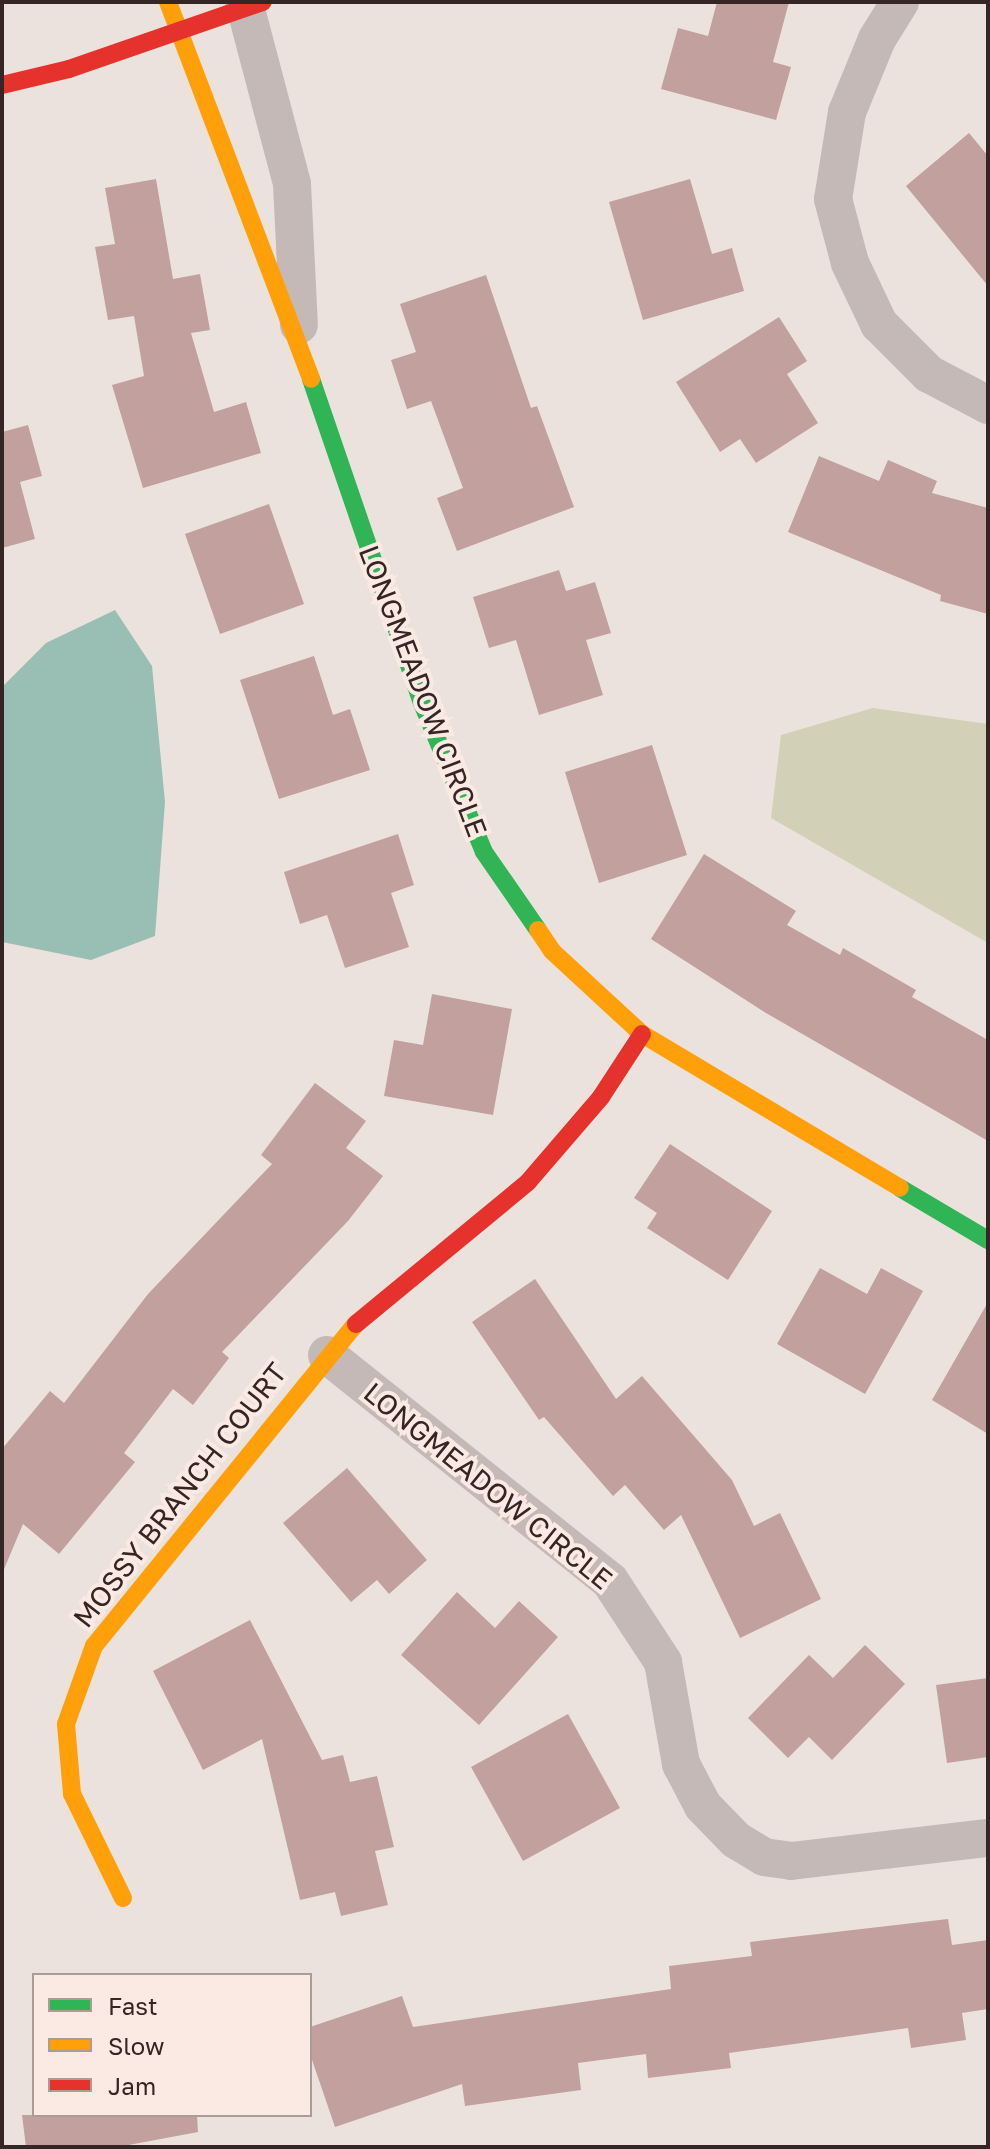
<!DOCTYPE html>
<html>
<head>
<meta charset="utf-8">
<style>
  body { margin:0 }
  #map { position:relative; width:990px; height:2149px; overflow:hidden; background:#ece2dd; font-family:"Golos Text",sans-serif }
  div>[style] { position:absolute }
  .green>* { inset:0; background:#d2d0b6 }
  .water>* { inset:0; background:#99bfb5 }
  .building>* { inset:0; background:#c1a09e }
  .street>* { height:38px; margin:-19px; padding:0 19px; transform-origin:19px; border-radius:19px; background:#c4b9b7 }
  .fast>* { height:18px; margin:-9px; padding:0 9px; transform-origin:9px; border-radius:9px; background:#30b455 }
  .slow>* { height:18px; margin:-9px; padding:0 9px; transform-origin:9px; border-radius:9px; background:#ff9f0a }
  .jam>* { height:18px; margin:-9px; padding:0 9px; transform-origin:9px; border-radius:9px; background:#e5322d }
  span { translate:-50% -50%; white-space:nowrap; text-align:center; line-height:1.15; -webkit-text-stroke:8px #faeae3; paint-order:stroke }
  .street-label { font-size:28px; color:#352625 }
  .frame { position:absolute; inset:0; border:4px solid #352625; pointer-events:none }
  .legend { position:absolute; left:32px; top:1973px; width:280px; height:144px; box-sizing:border-box; background:#faeae3; border:2px solid #ab9c97; margin:0; padding:10px 14px; list-style:none; font-size:24px; color:#352625 }
  .legend li { display:flex; align-items:center; gap:16px; height:40px }
  .legend b { width:40px; border:2px solid #ab9c97 }
</style>
</head>
<body>
<div id="map">
  <div class="green">
    <i style="clip-path:polygon(873px 708px,988px 724px,988px 943px,771px 818px,781px 735px)"></i>
  </div>
  <div class="water">
    <i style="clip-path:polygon(115px 610px,152px 666px,165px 802px,155px 936px,91px 960px,2px 942px,2px 687px,46px 643px)"></i>
  </div>
  <div class="building">
    <i style="clip-path:polygon(717px 2px,789px 2px,773px 62px,791px 67px,776px 120px,661px 89px,678px 28px,708px 36px)"></i>
    <i style="clip-path:polygon(969px 133px,988px 156px,988px 286px,906px 186px)"></i>
    <i style="clip-path:polygon(156px 179px,173px 279px,200px 274px,210px 330px,191px 333px,214px 412px,246px 402px,261px 453px,143px 488px,112px 385px,144px 376px,134px 316px,108px 320px,95px 247px,115px 244px,105px 188px)"></i>
    <i style="clip-path:polygon(690px 179px,712px 254px,732px 248px,744px 291px,643px 320px,609px 202px)"></i>
    <i style="clip-path:polygon(486px 275px,531px 408px,537px 406px,574px 507px,457px 551px,437px 498px,463px 488px,431px 401px,407px 409px,391px 360px,416px 352px,400px 304px)"></i>
    <i style="clip-path:polygon(779px 317px,807px 361px,787px 374px,818px 423px,756px 463px,740px 439px,720px 452px,676px 382px)"></i>
    <i style="clip-path:polygon(28px 425px,42px 476px,20px 482px,35px 539px,2px 548px,2px 432px)"></i>
    <i style="clip-path:polygon(819px 456px,879px 481px,888px 460px,937px 481px,932px 493px,988px 508px,988px 614px,940px 601px,941px 595px,788px 532px)"></i>
    <i style="clip-path:polygon(269px 504px,304px 604px,220px 634px,185px 534px)"></i>
    <i style="clip-path:polygon(559px 570px,566px 591px,595px 582px,611px 633px,586px 640px,603px 695px,539px 715px,516px 640px,489px 648px,473px 597px)"></i>
    <i style="clip-path:polygon(314px 656px,333px 715px,350px 709px,370px 770px,279px 799px,240px 680px)"></i>
    <i style="clip-path:polygon(652px 745px,687px 855px,599px 883px,565px 772px)"></i>
    <i style="clip-path:polygon(398px 834px,414px 885px,391px 893px,409px 947px,345px 968px,327px 915px,300px 924px,284px 872px)"></i>
    <i style="clip-path:polygon(704px 854px,796px 911px,787px 925px,840px 955px,843px 948px,916px 990px,912px 997px,988px 1040px,988px 1141px,766px 1013px,651px 939px)"></i>
    <i style="clip-path:polygon(432px 994px,512px 1009px,493px 1115px,384px 1096px,394px 1040px,423px 1045px)"></i>
    <i style="clip-path:polygon(315px 1083px,366px 1121px,346px 1148px,383px 1176px,348px 1221px,222px 1352px,229px 1358px,193px 1405px,173px 1389px,124px 1453px,135px 1462px,59px 1554px,23px 1524px,2px 1574px,2px 1449px,50px 1391px,64px 1403px,148px 1294px,272px 1164px,261px 1155px)"></i>
    <i style="clip-path:polygon(670px 1144px,772px 1211px,728px 1280px,647px 1228px,657px 1213px,634px 1198px)"></i>
    <i style="clip-path:polygon(820px 1268px,867px 1294px,881px 1268px,923px 1291px,865px 1394px,777px 1344px)"></i>
    <i style="clip-path:polygon(535px 1279px,616px 1399px,642px 1376px,732px 1480px,754px 1526px,780px 1513px,821px 1599px,740px 1638px,681px 1515px,664px 1530px,625px 1485px,613px 1496px,544px 1417px,539px 1420px,472px 1322px)"></i>
    <i style="clip-path:polygon(988px 1302px,988px 1434px,932px 1400px)"></i>
    <i style="clip-path:polygon(347px 1468px,427px 1560px,389px 1594px,377px 1580px,351px 1602px,283px 1523px)"></i>
    <i style="clip-path:polygon(457px 1592px,495px 1628px,519px 1601px,558px 1637px,479px 1725px,401px 1655px)"></i>
    <i style="clip-path:polygon(250px 1620px,322px 1760px,343px 1755px,350px 1782px,377px 1776px,394px 1847px,375px 1851px,388px 1905px,341px 1916px,335px 1892px,300px 1900px,262px 1739px,203px 1770px,153px 1671px)"></i>
    <i style="clip-path:polygon(865px 1645px,905px 1684px,832px 1760px,809px 1737px,788px 1758px,748px 1718px,809px 1655px,833px 1678px)"></i>
    <i style="clip-path:polygon(988px 1678px,988px 1757px,947px 1763px,936px 1685px)"></i>
    <i style="clip-path:polygon(568px 1714px,620px 1808px,523px 1861px,471px 1767px)"></i>
    <i style="clip-path:polygon(948px 1919px,952px 1945px,988px 1940px,988px 2009px,962px 2013px,966px 2040px,911px 2048px,908px 2028px,729px 2053px,731px 2068px,648px 2078px,646px 2054px,578px 2063px,581px 2090px,465px 2106px,462px 2084px,335px 2127px,310px 2054px,310px 2027px,402px 1996px,413px 2027px,671px 1989px,669px 1966px,752px 1956px,750px 1942px)"></i>
    <i style="clip-path:polygon(22px 2115px,197px 2115px,198px 2132px,118px 2147px,26px 2147px)"></i>
  </div>
  <div class="street">
    <i style="left:244px;top:2px;width:188px;rotate:75.2deg"></i>
    <i style="left:292px;top:184px;width:141px;rotate:87.2deg"></i>
    <i style="left:900px;top:2px;width:44px;rotate:121.9deg"></i>
    <i style="left:877px;top:39px;width:79px;rotate:112.3deg"></i>
    <i style="left:847px;top:112px;width:88px;rotate:99.1deg"></i>
    <i style="left:833px;top:199px;width:66px;rotate:75.1deg"></i>
    <i style="left:850px;top:263px;width:68px;rotate:64.6deg"></i>
    <i style="left:879px;top:324px;width:71px;rotate:45deg"></i>
    <i style="left:929px;top:374px;width:67px;rotate:27.7deg"></i>
    <i style="left:327px;top:1355px;width:362px;rotate:38.6deg"></i>
    <i style="left:610px;top:1581px;width:97px;rotate:56.8deg"></i>
    <i style="left:663px;top:1662px;width:104px;rotate:80deg"></i>
    <i style="left:681px;top:1764px;width:47px;rotate:62.4deg"></i>
    <i style="left:703px;top:1806px;width:47px;rotate:45.9deg"></i>
    <i style="left:736px;top:1840px;width:33px;rotate:31deg"></i>
    <i style="left:764px;top:1857px;width:27px;rotate:8deg"></i>
    <i style="left:791px;top:1861px;width:198px;rotate:-6.7deg"></i>
  </div>
  <div class="fast">
    <i style="left:311px;top:379px;width:342px;rotate:71.1deg"></i>
    <i style="left:422px;top:703px;width:161px;rotate:67.4deg"></i>
    <i style="left:484px;top:852px;width:95px;rotate:55.3deg"></i>
    <i style="left:900px;top:1188px;width:102px;rotate:30.6deg"></i>
  </div>
  <div class="slow">
    <i style="left:168px;top:2px;width:403px;rotate:69.2deg"></i>
    <i style="left:538px;top:930px;width:25px;rotate:56deg"></i>
    <i style="left:552px;top:951px;width:122px;rotate:42.7deg"></i>
    <i style="left:642px;top:1034px;width:300px;rotate:30.8deg"></i>
    <i style="left:123px;top:1898px;width:116px;rotate:-116.1deg"></i>
    <i style="left:72px;top:1794px;width:70px;rotate:-94.9deg"></i>
    <i style="left:66px;top:1724px;width:83px;rotate:-70.3deg"></i>
    <i style="left:94px;top:1646px;width:415px;rotate:-50.9deg"></i>
  </div>
  <div class="jam">
    <i style="left:2px;top:85px;width:69px;rotate:-13.4deg"></i>
    <i style="left:69px;top:69px;width:205px;rotate:-19.1deg"></i>
    <i style="left:356px;top:1324px;width:223px;rotate:-39.5deg"></i>
    <i style="left:528px;top:1182px;width:112px;rotate:-49.3deg"></i>
    <i style="left:601px;top:1097px;width:75px;rotate:-56.9deg"></i>
  </div>
  <div class="street-label">
    <span style="left:423px;top:691px;rotate:69deg">LONGMEADOW CIRCLE</span>
    <span style="left:488px;top:1486px;rotate:39deg">LONGMEADOW CIRCLE</span>
    <span style="left:180px;top:1495px;rotate:-52deg">MOSSY BRANCH COURT</span>
  </div>
  <div class="frame"></div>
  <ul class="legend">
  <li><b style="height:10px;background:#30b455"></b>Fast</li>
  <li><b style="height:10px;background:#ff9f0a"></b>Slow</li>
  <li><b style="height:10px;background:#e5322d"></b>Jam</li>
  </ul>
</div>
</body>
</html>
